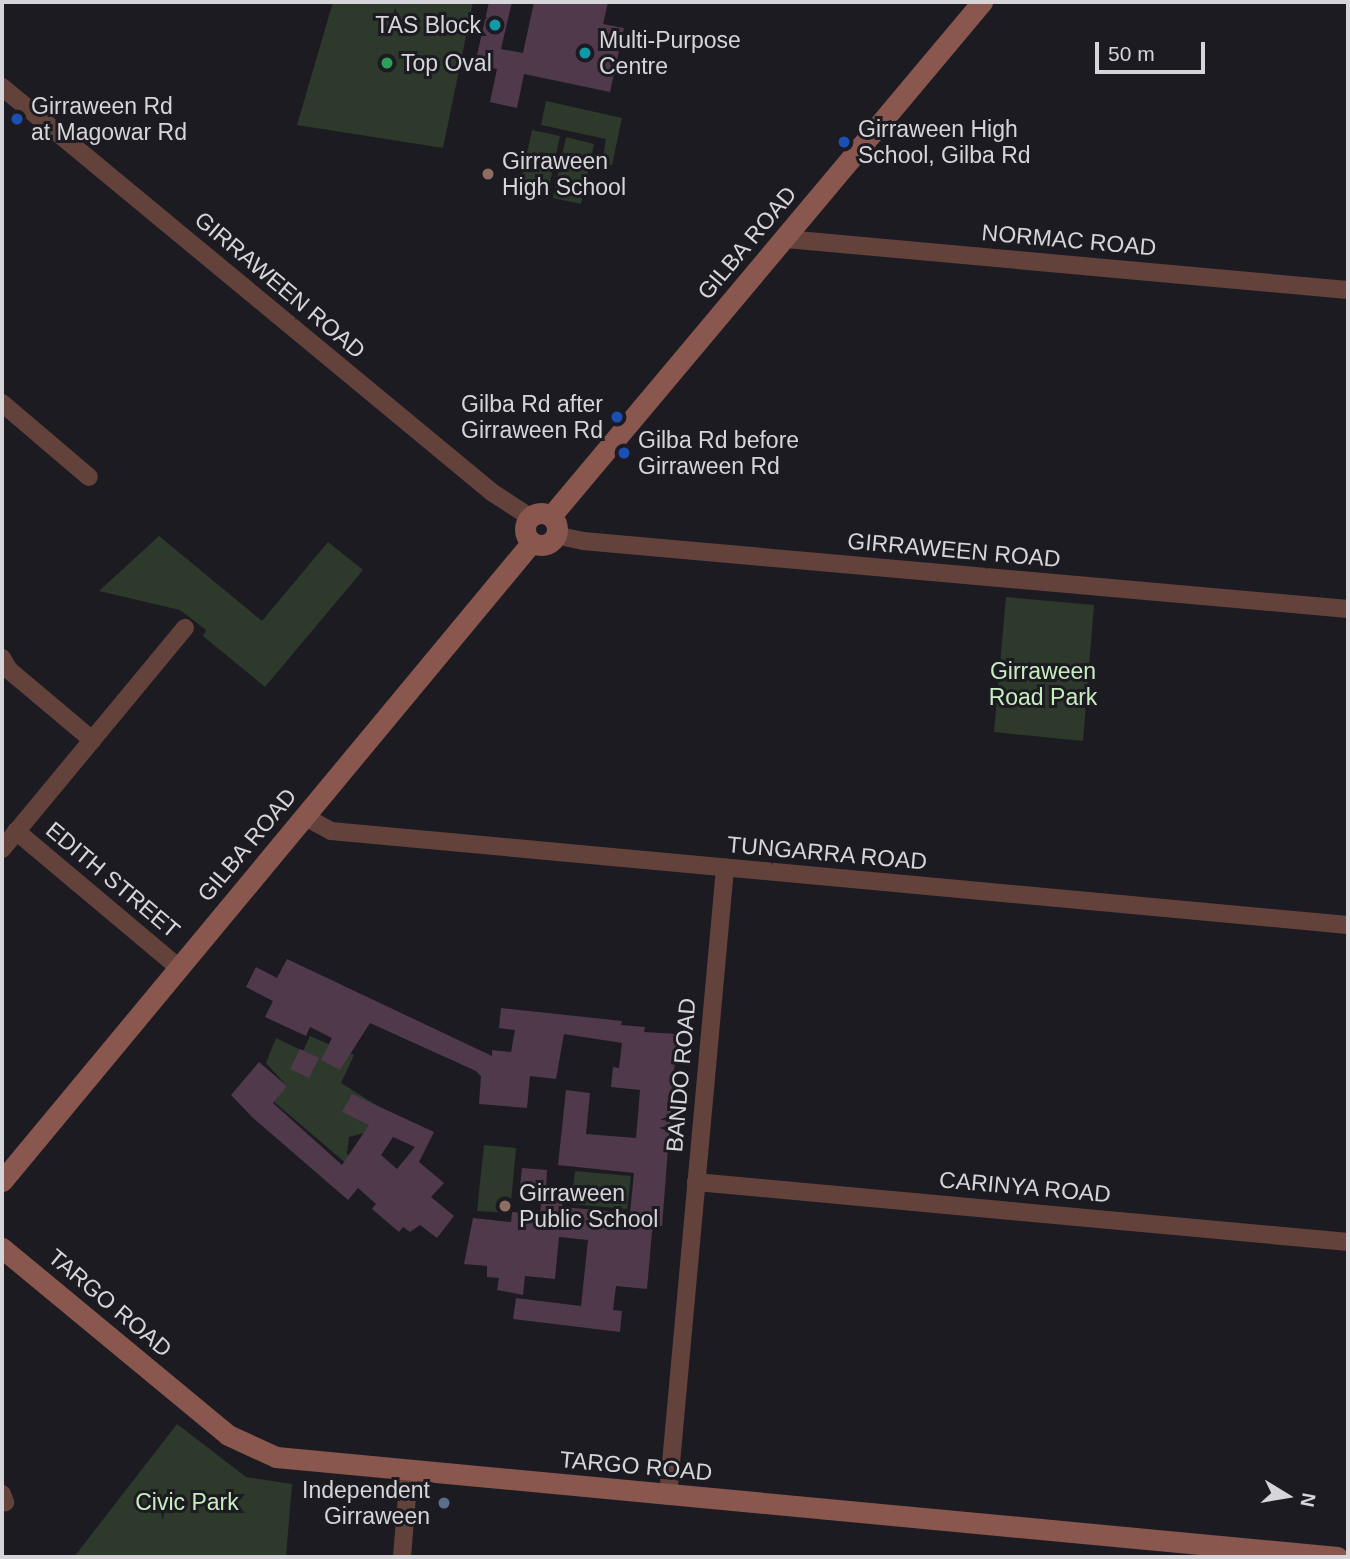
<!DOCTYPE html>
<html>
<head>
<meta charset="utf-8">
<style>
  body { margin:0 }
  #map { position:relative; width:1350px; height:1559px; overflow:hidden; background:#1d1b22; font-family:Helvetica,sans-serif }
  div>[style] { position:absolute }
  .green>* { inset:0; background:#2d392a }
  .building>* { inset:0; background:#4f394b }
  .street>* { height:18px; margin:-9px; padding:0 9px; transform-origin:9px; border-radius:9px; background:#63423c }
  .secondary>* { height:21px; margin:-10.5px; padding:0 10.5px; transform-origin:10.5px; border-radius:10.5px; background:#8a574e }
  .secondary>.ring { margin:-10.5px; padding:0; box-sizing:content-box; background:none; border:21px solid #8a574e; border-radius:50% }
  .dots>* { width:19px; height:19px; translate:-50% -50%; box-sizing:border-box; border:4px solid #1d1b22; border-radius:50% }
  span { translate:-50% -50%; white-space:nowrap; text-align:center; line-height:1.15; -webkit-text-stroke:6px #1d1b22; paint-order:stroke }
  .poi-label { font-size:23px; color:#d6d5d9 }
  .right { translate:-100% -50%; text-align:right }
  .left { translate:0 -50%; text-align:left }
  .street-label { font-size:23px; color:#d6d5d9 }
  .park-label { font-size:23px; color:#c8edbe }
  .frame { position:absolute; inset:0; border:4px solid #d6d5d9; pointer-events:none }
  .north { position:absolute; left:1252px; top:1461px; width:70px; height:70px; -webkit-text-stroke:5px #1d1b22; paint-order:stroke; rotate:101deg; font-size:19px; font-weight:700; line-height:28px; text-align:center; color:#d6d5d9 }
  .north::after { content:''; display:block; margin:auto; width:24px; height:32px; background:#d6d5d9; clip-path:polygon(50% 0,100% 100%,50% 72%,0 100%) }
  .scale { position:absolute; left:1095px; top:42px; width:110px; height:32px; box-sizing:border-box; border:4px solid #d6d5d9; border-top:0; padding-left:9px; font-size:21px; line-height:24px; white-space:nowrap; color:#d6d5d9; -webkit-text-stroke:5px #1d1b22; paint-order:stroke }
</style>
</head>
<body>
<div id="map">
  <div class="green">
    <i style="clip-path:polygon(333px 2px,473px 2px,443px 148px,297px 125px)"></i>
    <i style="clip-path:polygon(546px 101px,622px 118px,612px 165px,602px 163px,606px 139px,541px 125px)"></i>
    <i style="clip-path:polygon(532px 130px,560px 136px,547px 196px,519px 190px)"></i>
    <i style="clip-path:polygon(566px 137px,594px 144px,581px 204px,553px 198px)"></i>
    <i style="clip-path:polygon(159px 536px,262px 621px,328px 542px,363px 570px,265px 687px,203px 636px,206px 630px,180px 610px,99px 591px)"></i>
    <i style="clip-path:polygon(1006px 597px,1094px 605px,1083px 741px,994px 732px)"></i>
    <i style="clip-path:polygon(310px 1036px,354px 1055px,341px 1083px,392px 1115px,368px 1132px,349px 1137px,347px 1154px,370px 1170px,362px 1177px,266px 1095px,287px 1086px,266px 1063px,276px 1038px,303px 1051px)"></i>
    <i style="clip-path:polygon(484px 1145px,516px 1148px,510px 1213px,477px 1211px)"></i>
    <i style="clip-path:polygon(575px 1171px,631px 1176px,627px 1209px,571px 1204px)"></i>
    <i style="clip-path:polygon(177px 1424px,246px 1477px,292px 1484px,286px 1557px,74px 1557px)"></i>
  </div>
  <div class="building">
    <i style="clip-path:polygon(489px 2px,512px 2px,501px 49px,523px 53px,534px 2px,608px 2px,603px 24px,624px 28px,610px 92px,524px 74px,517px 108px,490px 102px,497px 69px,475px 64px)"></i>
    <i style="clip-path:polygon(287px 959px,492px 1056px,492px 1050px,511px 1052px,515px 1030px,499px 1028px,501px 1008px,622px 1021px,621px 1025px,645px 1027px,644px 1032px,677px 1034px,662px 1226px,654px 1226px,652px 1232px,647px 1289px,616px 1286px,613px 1310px,622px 1311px,620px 1332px,513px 1319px,516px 1298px,581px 1306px,588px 1240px,559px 1237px,555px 1279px,525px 1276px,523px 1295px,497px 1290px,499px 1278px,487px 1277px,487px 1266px,464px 1264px,473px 1218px,511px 1222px,512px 1212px,540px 1214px,542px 1194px,563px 1196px,562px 1207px,630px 1213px,634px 1173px,558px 1165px,566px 1090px,590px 1093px,586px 1134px,636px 1138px,640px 1090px,611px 1087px,613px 1067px,619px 1068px,622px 1043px,564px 1034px,556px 1079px,530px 1076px,527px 1108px,479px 1104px,481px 1076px,476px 1071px,370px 1023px,340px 1070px,321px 1060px,332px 1038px,310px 1027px,306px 1036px,265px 1017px,273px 1001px,246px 987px,256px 967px,277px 978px)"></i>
    <i style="clip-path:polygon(300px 1049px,319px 1058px,309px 1078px,290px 1069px)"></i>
    <i style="clip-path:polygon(evenodd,259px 1062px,287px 1086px,273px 1103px,342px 1165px,369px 1125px,342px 1112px,352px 1094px,434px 1132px,419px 1162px,444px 1183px,431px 1197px,454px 1216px,437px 1238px,420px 1225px,410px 1232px,403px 1227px,399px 1232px,372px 1209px,376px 1204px,358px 1188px,348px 1200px,253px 1118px,231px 1095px,259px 1062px,393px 1137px,415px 1147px,397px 1169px,381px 1155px,393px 1137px)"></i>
    <i style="clip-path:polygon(522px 1168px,547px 1170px,546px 1188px,520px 1186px)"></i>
  </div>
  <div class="street">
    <i style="left:2px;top:87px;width:637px;rotate:39.59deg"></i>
    <i style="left:493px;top:493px;width:44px;rotate:33deg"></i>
    <i style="left:786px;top:239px;width:564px;rotate:5.19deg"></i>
    <i style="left:2px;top:403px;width:114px;rotate:40.4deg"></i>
    <i style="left:555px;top:535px;width:29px;rotate:12deg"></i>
    <i style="left:583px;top:541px;width:768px;rotate:5.08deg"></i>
    <i style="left:2px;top:658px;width:14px;rotate:60deg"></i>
    <i style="left:9px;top:670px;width:109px;rotate:40.1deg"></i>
    <i style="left:305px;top:817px;width:30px;rotate:28deg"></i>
    <i style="left:331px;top:831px;width:1021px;rotate:5.28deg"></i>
    <i style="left:16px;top:831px;width:212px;rotate:40deg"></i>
    <i style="left:2px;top:849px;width:287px;rotate:-50.4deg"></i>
    <i style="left:696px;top:1182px;width:655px;rotate:5.26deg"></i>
    <i style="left:2px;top:1494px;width:9px;rotate:69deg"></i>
    <i style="left:668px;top:1496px;width:631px;rotate:-84.81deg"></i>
    <i style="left:402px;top:1557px;width:85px;rotate:-85.3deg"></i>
  </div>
  <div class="secondary">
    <i class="ring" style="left:525px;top:513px;width:11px;height:11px"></i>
    <i style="left:551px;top:516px;width:671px;rotate:-50.02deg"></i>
    <i style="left:2px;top:1181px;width:830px;rotate:-50.33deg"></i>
    <i style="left:2px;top:1248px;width:293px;rotate:39.6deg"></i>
    <i style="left:228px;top:1435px;width:53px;rotate:24.6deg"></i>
    <i style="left:276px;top:1457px;width:1066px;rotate:5.38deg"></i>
  </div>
  <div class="dots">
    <i style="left:495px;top:25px;background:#0f9aa8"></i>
    <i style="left:585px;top:53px;background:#0f9aa8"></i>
    <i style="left:387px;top:63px;background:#2e9e5b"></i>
    <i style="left:17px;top:119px;background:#1a4fb4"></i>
    <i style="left:844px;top:142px;background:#1a4fb4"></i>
    <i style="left:488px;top:174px;background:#8d6e63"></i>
    <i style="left:617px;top:417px;background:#1a4fb4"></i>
    <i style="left:624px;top:453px;background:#1a4fb4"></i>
    <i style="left:505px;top:1206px;background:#8d6e63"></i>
    <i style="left:444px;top:1503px;background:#5c6f8a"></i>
  </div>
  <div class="poi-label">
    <span class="right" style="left:481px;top:25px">TAS Block</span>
    <span class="left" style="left:599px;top:53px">Multi-Purpose<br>Centre</span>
    <span class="left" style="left:401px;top:63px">Top Oval</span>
    <span class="left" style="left:31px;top:119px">Girraween Rd<br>at Magowar Rd</span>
    <span class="left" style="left:858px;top:142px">Girraween High<br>School, Gilba Rd</span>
    <span class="left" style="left:502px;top:174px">Girraween<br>High School</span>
    <span class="right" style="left:603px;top:417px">Gilba Rd after<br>Girraween Rd</span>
    <span class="left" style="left:638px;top:453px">Gilba Rd before<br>Girraween Rd</span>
    <span class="left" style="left:519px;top:1206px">Girraween<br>Public School</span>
    <span class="right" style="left:430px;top:1503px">Independent<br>Girraween</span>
  </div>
  <div class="street-label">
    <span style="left:1069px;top:240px;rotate:5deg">NORMAC ROAD</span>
    <span style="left:747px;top:243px;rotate:-50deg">GILBA ROAD</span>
    <span style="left:280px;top:285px;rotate:40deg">GIRRAWEEN ROAD</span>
    <span style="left:954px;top:550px;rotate:5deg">GIRRAWEEN ROAD</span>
    <span style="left:247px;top:845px;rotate:-50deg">GILBA ROAD</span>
    <span style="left:827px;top:853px;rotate:5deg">TUNGARRA ROAD</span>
    <span style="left:113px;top:880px;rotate:40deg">EDITH STREET</span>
    <span style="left:681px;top:1075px;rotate:-85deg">BANDO ROAD</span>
    <span style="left:1025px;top:1187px;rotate:5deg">CARINYA ROAD</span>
    <span style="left:110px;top:1303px;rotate:40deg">TARGO ROAD</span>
    <span style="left:636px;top:1466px;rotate:5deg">TARGO ROAD</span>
  </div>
  <div class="park-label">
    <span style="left:1043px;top:684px">Girraween<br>Road Park</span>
    <span style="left:187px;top:1502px">Civic Park</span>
  </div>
  <div class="frame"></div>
  <div class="north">N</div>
  <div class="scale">50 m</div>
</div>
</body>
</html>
